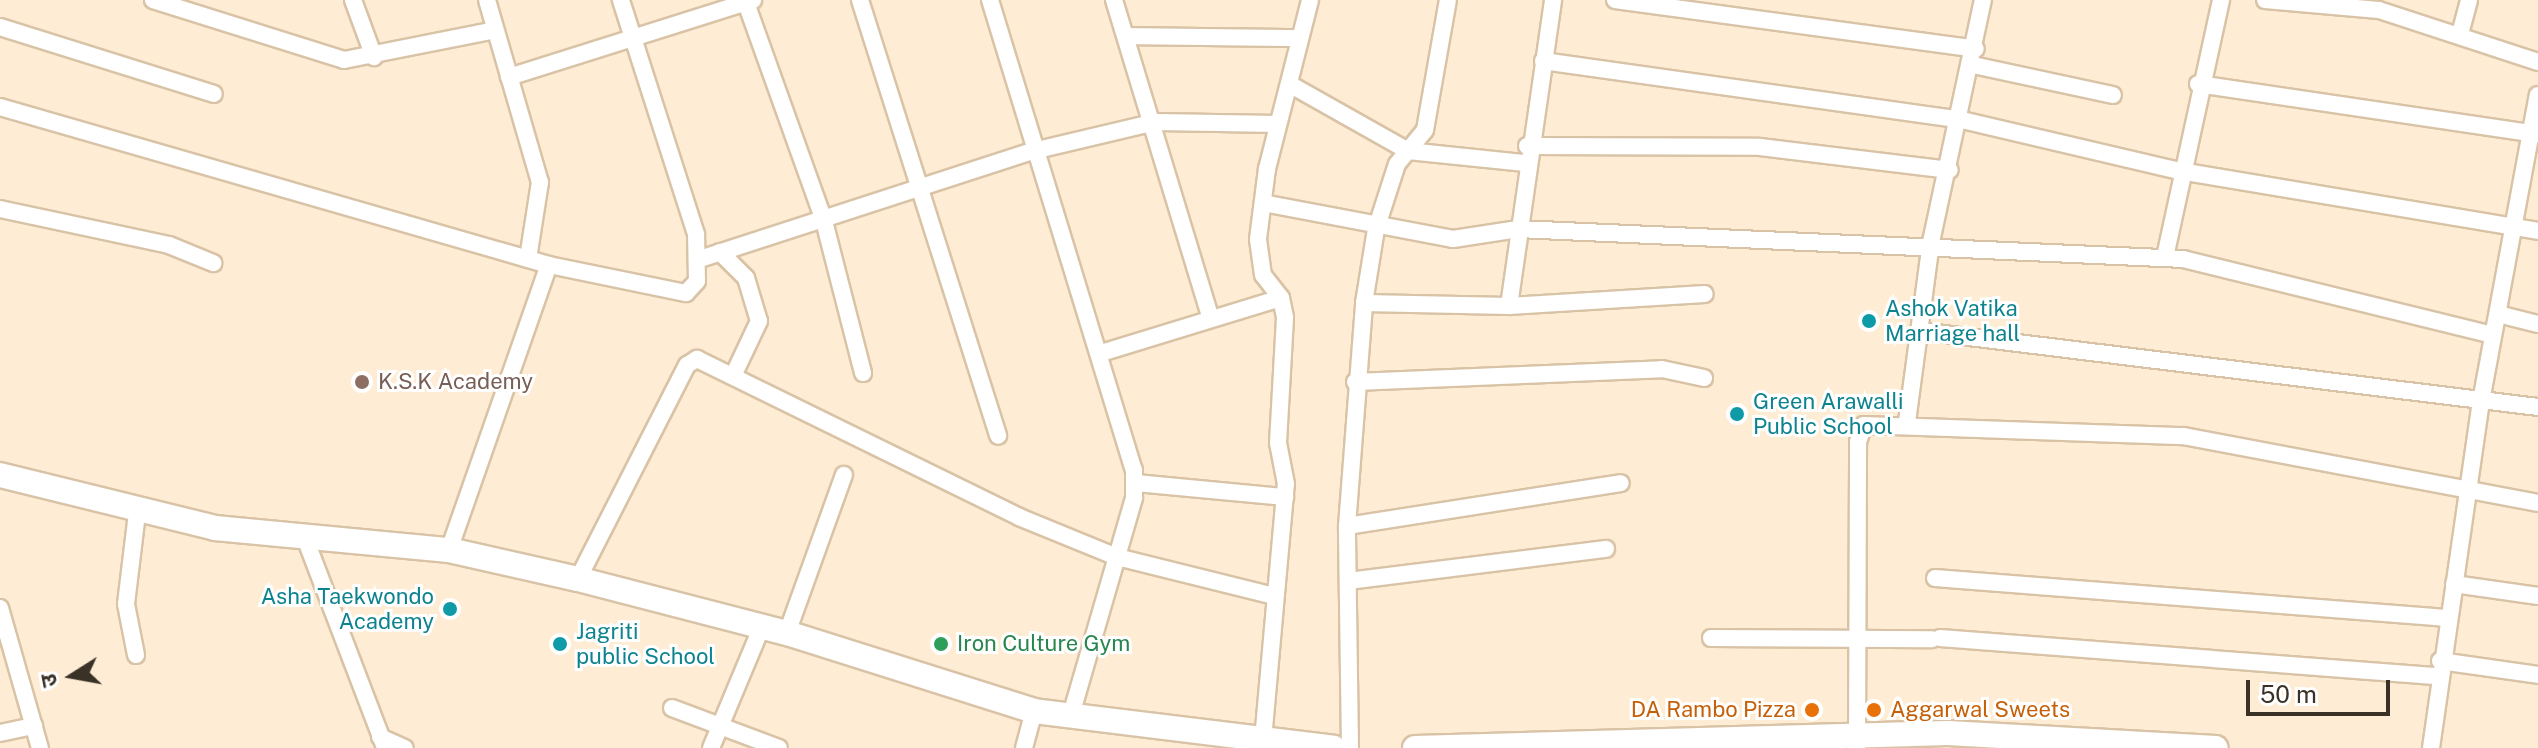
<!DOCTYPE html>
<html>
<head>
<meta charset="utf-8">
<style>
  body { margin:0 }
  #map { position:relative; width:2538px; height:748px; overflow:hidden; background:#feecd4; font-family:"Public Sans","Noto Sans Devanagari",sans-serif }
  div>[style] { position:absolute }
  .roads { filter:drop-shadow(2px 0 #d9c3a6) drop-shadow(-2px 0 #d9c3a6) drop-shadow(0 2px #d9c3a6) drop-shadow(0 -2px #d9c3a6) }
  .street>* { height:16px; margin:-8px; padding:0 8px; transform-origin:8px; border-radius:8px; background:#fff }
  .secondary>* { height:24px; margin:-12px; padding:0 12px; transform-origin:12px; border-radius:12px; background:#fff }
  .dots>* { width:22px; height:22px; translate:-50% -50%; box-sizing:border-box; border:4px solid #fff; border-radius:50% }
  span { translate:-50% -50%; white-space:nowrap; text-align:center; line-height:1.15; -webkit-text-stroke:6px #fff; paint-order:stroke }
  .culture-label { font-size:22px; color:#0d838f }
  .left { translate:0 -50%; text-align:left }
  .right { translate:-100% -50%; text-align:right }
  .education-label { font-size:22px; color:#785e54 }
  .leisure-label { font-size:22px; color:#27864d }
  .food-label { font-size:22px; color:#c56008 }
  .north { position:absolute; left:32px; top:636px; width:80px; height:80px; -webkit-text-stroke:6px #fff; paint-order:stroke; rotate:259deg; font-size:22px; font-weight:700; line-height:32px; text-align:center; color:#3b3227 }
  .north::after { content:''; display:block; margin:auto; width:28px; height:36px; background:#3b3227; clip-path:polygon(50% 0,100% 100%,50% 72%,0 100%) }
  .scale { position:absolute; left:2246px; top:680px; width:144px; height:36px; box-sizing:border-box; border:4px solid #3b3227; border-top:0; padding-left:10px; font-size:24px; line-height:28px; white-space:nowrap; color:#3b3227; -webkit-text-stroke:6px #fff; paint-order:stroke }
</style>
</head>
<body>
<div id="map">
  <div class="roads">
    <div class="street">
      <i style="left:153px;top:0;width:200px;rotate:17.4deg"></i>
      <i style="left:344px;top:60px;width:154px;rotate:-11.2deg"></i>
      <i style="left:353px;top:0;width:61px;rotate:69.8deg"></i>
      <i style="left:487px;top:0;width:190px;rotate:73.8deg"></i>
      <i style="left:540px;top:182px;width:78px;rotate:98.9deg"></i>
      <i style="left:745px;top:0;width:235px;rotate:70.3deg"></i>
      <i style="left:824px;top:221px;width:157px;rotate:75.6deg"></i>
      <i style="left:860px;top:0;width:457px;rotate:72.4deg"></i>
      <i style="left:990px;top:0;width:492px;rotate:73deg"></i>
      <i style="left:1134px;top:470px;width:28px;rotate:90deg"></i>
      <i style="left:1134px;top:498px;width:226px;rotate:106.2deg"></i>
      <i style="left:1114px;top:0;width:330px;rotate:73.1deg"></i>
      <i style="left:1615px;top:0;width:364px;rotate:7.7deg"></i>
      <i style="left:2265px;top:0;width:114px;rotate:5deg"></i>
      <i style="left:2379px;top:10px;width:167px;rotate:18.1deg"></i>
      <i style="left:0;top:27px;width:224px;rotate:17.4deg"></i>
      <i style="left:2460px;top:34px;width:35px;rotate:-75deg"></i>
      <i style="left:1128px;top:36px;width:172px;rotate:0.7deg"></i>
      <i style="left:1543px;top:61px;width:423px;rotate:8deg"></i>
      <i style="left:1962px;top:120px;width:224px;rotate:13.2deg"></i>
      <i style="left:2180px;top:171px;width:363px;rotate:9.5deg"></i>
      <i style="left:1973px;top:65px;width:143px;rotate:12.1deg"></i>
      <i style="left:509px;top:77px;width:256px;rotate:-17.5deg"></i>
      <i style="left:2198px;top:84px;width:344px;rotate:8.4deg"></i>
      <i style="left:1291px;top:85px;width:134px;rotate:29.4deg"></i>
      <i style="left:1408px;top:151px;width:118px;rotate:5.9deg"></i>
      <i style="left:0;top:107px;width:571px;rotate:16.06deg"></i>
      <i style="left:549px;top:265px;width:140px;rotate:11.6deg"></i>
      <i style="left:686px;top:293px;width:16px;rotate:-47deg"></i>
      <i style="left:697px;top:281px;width:47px;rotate:-91.2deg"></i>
      <i style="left:696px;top:234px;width:246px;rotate:-107.8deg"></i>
      <i style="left:1527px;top:146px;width:233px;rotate:0.2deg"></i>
      <i style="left:1760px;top:147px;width:191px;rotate:6.9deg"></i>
      <i style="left:1263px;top:203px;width:193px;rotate:10.7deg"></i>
      <i style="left:1453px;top:239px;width:66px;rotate:-8.7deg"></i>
      <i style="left:1518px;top:229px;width:666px;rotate:2.58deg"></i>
      <i style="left:2183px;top:259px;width:318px;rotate:13.8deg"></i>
      <i style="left:0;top:209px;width:173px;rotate:12deg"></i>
      <i style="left:169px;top:245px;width:48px;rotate:22.2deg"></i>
      <i style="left:720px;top:252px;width:37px;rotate:45deg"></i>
      <i style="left:746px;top:278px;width:45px;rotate:73.2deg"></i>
      <i style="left:759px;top:321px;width:61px;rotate:115.3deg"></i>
      <i style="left:2165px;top:257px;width:263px;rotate:-77.7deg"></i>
      <i style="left:700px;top:259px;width:350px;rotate:-18deg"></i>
      <i style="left:1033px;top:151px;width:126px;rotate:-13.3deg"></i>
      <i style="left:1156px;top:122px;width:122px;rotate:0.9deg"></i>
      <i style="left:1364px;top:303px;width:145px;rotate:1.2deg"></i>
      <i style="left:1509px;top:306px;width:196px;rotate:-3.5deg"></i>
      <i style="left:1509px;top:306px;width:309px;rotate:-81.8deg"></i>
      <i style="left:2498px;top:314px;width:41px;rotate:14deg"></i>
      <i style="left:1920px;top:331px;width:623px;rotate:7.01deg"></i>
      <i style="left:1101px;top:353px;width:188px;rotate:-17deg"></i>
      <i style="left:1355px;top:382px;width:307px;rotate:-2.4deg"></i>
      <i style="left:1662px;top:369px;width:43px;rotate:12.1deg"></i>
      <i style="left:1907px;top:422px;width:182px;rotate:-82.4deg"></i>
      <i style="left:1931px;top:242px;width:248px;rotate:-77.9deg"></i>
      <i style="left:1136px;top:483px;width:150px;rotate:5.4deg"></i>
      <i style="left:1347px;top:526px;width:277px;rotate:-8.9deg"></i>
      <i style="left:305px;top:538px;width:225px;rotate:69.1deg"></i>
      <i style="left:449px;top:550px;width:302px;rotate:-70.7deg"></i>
      <i style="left:1935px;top:578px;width:514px;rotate:4.47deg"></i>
      <i style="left:578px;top:579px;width:240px;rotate:-63deg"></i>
      <i style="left:687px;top:365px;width:12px;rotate:-31deg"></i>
      <i style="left:697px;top:359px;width:359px;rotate:26.1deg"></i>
      <i style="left:1019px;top:517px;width:106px;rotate:22.2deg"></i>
      <i style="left:1117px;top:557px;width:163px;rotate:13.9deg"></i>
      <i style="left:1348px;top:581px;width:260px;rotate:-7.1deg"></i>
      <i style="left:2454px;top:584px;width:85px;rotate:8.1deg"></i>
      <i style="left:0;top:608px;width:146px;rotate:74.1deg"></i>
      <i style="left:787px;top:633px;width:168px;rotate:-70.2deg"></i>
      <i style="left:1711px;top:638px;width:221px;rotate:0.3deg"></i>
      <i style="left:1940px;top:638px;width:499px;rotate:4.4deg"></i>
      <i style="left:136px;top:655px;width:52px;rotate:-101.1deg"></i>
      <i style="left:126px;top:604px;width:92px;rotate:-83.1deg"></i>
      <i style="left:2440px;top:661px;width:99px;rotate:8.1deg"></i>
      <i style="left:672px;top:708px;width:114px;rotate:20.5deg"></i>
      <i style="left:0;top:733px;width:35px;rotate:-12deg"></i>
      <i style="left:380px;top:737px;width:27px;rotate:24deg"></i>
      <i style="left:1263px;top:740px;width:257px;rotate:-84.9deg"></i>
      <i style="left:1286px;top:484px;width:42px;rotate:-101deg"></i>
      <i style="left:1278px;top:443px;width:126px;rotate:-86.8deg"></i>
      <i style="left:1285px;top:317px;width:19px;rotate:-102deg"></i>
      <i style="left:1281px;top:298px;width:29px;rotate:-128deg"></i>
      <i style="left:1263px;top:275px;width:36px;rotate:-98deg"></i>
      <i style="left:1258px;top:239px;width:71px;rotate:-82.7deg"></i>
      <i style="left:1267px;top:169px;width:174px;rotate:-75.7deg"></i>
      <i style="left:711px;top:748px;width:132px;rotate:-67.3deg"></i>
      <i style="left:1024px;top:748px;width:38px;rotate:-75deg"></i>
      <i style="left:1350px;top:748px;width:222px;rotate:-90.8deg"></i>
      <i style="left:1347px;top:526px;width:224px;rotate:-85.6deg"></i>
      <i style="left:1364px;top:303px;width:75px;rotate:-80.8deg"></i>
      <i style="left:1376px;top:229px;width:68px;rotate:-72.1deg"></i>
      <i style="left:1397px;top:164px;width:44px;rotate:-50.5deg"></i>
      <i style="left:1425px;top:130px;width:132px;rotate:-80deg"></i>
      <i style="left:1857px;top:748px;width:306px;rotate:-89.8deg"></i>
      <i style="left:1858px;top:442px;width:18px;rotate:-71deg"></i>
      <i style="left:1864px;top:425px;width:320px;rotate:2deg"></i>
      <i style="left:2184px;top:436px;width:360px;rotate:10.7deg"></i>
      <i style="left:2431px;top:748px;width:356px;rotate:-81.8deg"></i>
      <i style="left:2482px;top:396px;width:306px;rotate:-79.5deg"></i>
    </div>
    <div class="secondary">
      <i style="left:0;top:475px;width:221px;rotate:13.8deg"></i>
      <i style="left:215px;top:528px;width:235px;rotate:5.4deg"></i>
      <i style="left:449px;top:550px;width:132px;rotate:12.7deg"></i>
      <i style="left:578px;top:579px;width:216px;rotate:14.5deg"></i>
      <i style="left:787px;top:633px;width:259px;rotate:17.5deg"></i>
      <i style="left:1034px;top:711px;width:302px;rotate:7deg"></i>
      <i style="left:1415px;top:748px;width:533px;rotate:-1.61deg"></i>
      <i style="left:1948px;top:733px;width:268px;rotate:3.2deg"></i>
    </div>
  </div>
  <div class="dots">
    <i style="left:1869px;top:321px;background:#0f9aa8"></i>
    <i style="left:362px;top:382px;background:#8d6e63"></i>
    <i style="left:1737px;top:414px;background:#0f9aa8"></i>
    <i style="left:450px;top:609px;background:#0f9aa8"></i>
    <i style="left:560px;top:644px;background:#0f9aa8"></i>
    <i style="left:941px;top:644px;background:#2e9e5b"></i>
    <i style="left:1812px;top:710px;background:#e8710a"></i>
    <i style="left:1874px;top:710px;background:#e8710a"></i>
  </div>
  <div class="culture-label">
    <span class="left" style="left:1885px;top:321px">Ashok Vatika<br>Marriage hall</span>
    <span class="left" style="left:1753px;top:414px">Green Arawalli<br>Public School</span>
    <span class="right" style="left:434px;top:609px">Asha Taekwondo<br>Academy</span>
    <span class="left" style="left:576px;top:644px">Jagriti<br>public School</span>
  </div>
  <div class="education-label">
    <span class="left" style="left:378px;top:382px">K.S.K Academy</span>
  </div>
  <div class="leisure-label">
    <span class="left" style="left:957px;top:644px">Iron Culture Gym</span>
  </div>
  <div class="food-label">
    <span class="right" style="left:1796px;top:710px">DA Rambo Pizza</span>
    <span class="left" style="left:1890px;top:710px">Aggarwal Sweets</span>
  </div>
  <div class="north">उ</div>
  <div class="scale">50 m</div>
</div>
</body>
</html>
